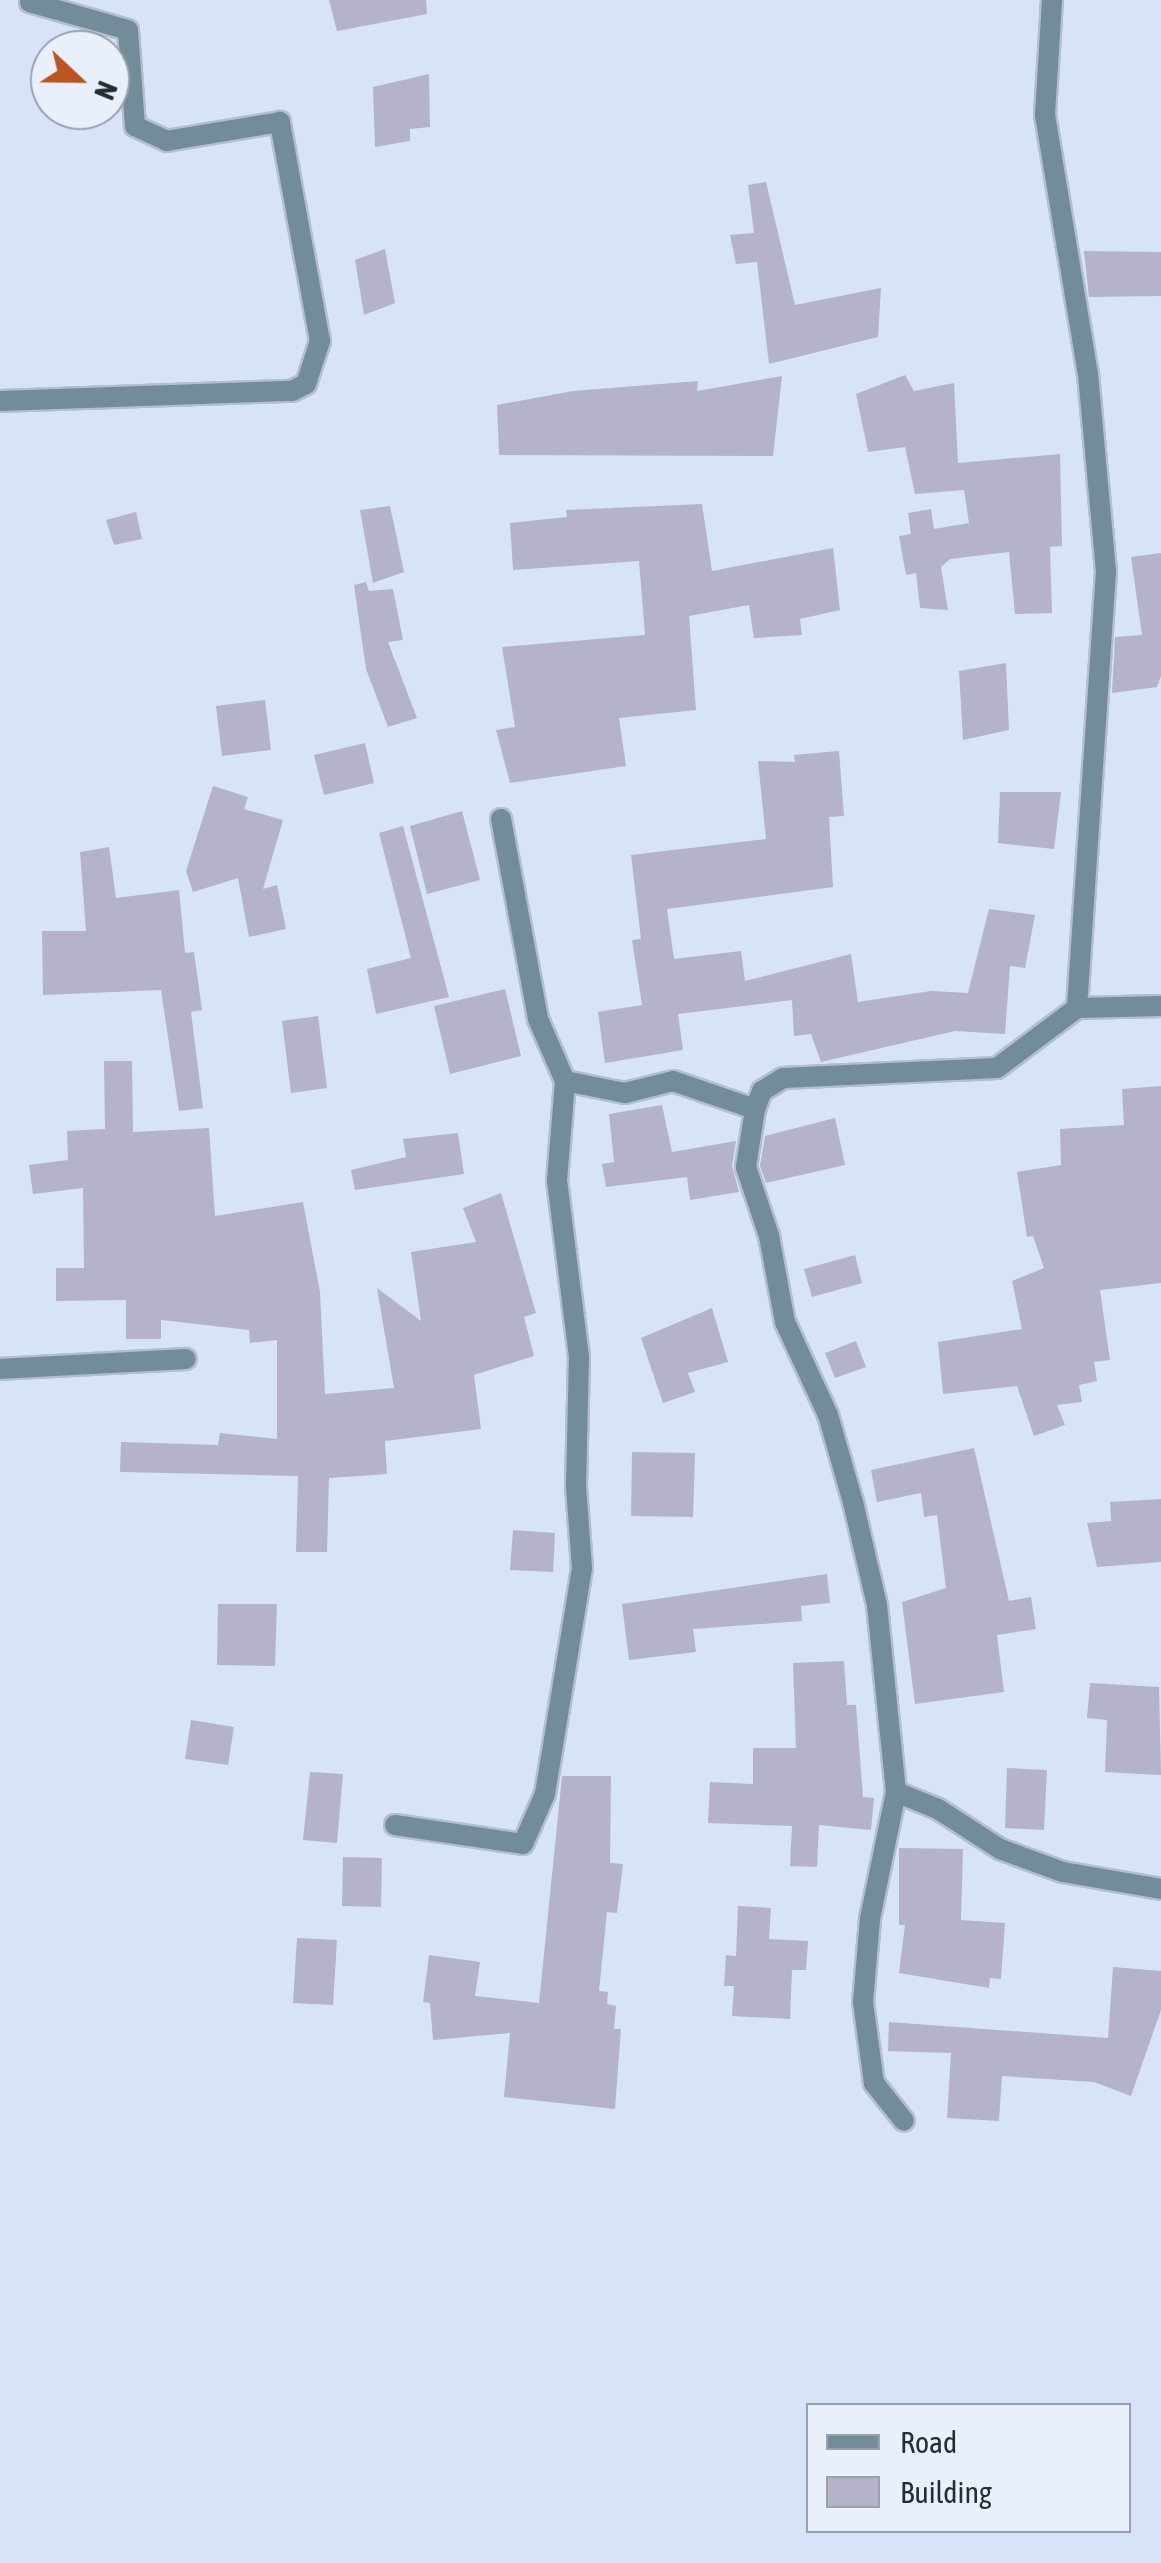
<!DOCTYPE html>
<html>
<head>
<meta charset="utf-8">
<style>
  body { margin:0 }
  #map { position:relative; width:1161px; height:2563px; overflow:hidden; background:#d7e3f8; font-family:"Asap Condensed",sans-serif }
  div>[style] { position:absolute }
  .building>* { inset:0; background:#b5b3c9 }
  .roads { filter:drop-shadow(2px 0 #b4bed1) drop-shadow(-2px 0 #b4bed1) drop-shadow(0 2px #b4bed1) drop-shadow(0 -2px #b4bed1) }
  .minor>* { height:20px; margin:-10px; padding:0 10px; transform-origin:10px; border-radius:10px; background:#738c9a }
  span { translate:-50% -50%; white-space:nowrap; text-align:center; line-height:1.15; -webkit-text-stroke:10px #e9f0fc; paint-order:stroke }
  .legend { position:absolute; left:806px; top:2403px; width:325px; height:130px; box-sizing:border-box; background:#e9f0fc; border:2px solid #9ba1ac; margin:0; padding:12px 18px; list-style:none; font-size:30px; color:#272b33 }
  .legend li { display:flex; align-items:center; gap:20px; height:50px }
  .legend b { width:50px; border:2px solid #9ba1ac }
  .north { position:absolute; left:30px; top:30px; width:100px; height:100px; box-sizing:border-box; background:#e9f0fc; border:2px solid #9ba1ac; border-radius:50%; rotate:112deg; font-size:28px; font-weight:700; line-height:40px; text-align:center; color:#272b33 }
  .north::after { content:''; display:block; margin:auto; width:35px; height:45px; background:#ba5425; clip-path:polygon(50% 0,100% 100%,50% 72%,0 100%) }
</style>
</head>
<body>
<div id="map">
  <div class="building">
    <i style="clip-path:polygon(329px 0,426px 0,427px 14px,337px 31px)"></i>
    <i style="clip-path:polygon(429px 74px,430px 127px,410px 129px,410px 141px,375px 147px,373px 87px)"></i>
    <i style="clip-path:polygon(766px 182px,795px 305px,881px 288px,878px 337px,769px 364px,757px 262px,736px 264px,730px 235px,754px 233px,748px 185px)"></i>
    <i style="clip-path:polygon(385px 249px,395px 303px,364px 315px,355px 260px)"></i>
    <i style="clip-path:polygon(1084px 251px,1161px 252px,1161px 296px,1089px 297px)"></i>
    <i style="clip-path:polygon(905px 375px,914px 391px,954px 383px,958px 463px,1060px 454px,1062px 546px,1050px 547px,1052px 613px,1015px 614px,1009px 552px,950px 559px,941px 567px,948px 610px,920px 608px,916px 573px,906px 575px,899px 536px,911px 534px,908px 513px,931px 509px,934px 529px,969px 523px,964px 490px,915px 494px,905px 447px,868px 452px,856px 394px)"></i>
    <i style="clip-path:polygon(782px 376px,773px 456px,499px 455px,497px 405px,573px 391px,698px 381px,697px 391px)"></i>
    <i style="clip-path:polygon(702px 504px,712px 571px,833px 548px,840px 610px,800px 619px,802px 635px,754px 638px,749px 605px,689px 616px,696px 710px,619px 718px,626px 766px,510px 783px,496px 730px,515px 727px,502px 647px,645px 635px,639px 561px,513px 570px,510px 523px,567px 517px,566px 510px)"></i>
    <i style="clip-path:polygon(390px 506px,404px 572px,373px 583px,360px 510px)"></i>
    <i style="clip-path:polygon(136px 512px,142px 539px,114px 545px,106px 520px)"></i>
    <i style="clip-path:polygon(1161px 553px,1161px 676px,1157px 687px,1112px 693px,1115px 637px,1142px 635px,1131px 557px)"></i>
    <i style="clip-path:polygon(366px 582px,369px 591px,393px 589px,403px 640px,388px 642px,417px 718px,388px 727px,366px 669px,354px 585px)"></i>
    <i style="clip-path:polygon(1006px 663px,1009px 730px,963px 740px,959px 671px)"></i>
    <i style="clip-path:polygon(265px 700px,271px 750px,222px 756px,216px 706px)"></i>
    <i style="clip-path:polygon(365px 743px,374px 783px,324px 795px,314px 755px)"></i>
    <i style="clip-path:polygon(839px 751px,844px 816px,829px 817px,833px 887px,667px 909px,674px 959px,741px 951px,745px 981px,851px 954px,858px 1002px,931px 991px,968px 993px,989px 909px,1035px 915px,1025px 968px,1010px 966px,1005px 1034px,955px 1031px,821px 1062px,811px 1034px,794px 1036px,792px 1000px,678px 1014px,683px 1050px,605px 1063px,598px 1012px,642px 1005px,632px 940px,641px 939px,631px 855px,766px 839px,758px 761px,795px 762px,794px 755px)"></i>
    <i style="clip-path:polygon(213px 786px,248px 797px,244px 809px,283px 820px,263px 889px,277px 885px,286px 929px,249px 937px,238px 878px,193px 892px,186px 871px)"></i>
    <i style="clip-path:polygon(1000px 792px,1061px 792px,1054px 849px,998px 843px)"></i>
    <i style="clip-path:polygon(462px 811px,480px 880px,427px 894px,410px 826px)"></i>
    <i style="clip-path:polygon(403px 826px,449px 997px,376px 1014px,367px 969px,411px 958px,379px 833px)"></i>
    <i style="clip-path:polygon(109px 847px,116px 898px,179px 890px,185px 953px,194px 952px,202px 1010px,191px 1012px,203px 1108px,179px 1111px,161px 990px,43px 995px,42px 931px,86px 931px,80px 852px)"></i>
    <i style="clip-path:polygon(505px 989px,521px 1056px,450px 1074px,434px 1006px)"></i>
    <i style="clip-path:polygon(318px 1016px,327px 1088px,291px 1093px,282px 1021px)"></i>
    <i style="clip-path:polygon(104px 1061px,132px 1061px,133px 1132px,209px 1128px,215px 1216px,303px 1202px,320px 1292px,325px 1394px,394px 1388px,377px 1288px,421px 1321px,411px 1252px,476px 1242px,463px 1208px,501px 1193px,536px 1313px,524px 1317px,534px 1356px,474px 1375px,481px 1429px,385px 1441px,387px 1474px,329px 1478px,327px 1552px,296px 1552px,298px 1476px,120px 1472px,121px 1442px,218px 1445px,220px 1433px,277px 1439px,277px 1340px,250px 1343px,249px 1330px,161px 1320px,161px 1339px,126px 1339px,126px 1300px,56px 1301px,56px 1268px,84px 1268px,83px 1188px,33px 1194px,29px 1165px,68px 1160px,67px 1131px,105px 1129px)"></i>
    <i style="clip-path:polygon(1161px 1086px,1161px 1283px,1100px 1290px,1110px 1360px,1094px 1362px,1097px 1381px,1079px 1385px,1082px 1402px,1057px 1405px,1065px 1425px,1034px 1436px,1017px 1386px,943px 1394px,938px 1342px,1022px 1329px,1012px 1281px,1044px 1268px,1033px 1236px,1027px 1237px,1017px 1172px,1061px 1165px,1060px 1129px,1124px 1125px,1122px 1089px)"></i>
    <i style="clip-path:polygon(662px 1105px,672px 1152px,736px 1141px,732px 1166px,739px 1192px,690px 1200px,687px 1177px,606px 1187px,602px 1164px,614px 1162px,609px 1114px)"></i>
    <i style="clip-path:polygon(835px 1118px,845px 1165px,766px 1183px,760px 1166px,765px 1136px)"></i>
    <i style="clip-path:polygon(458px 1133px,464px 1174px,355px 1190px,351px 1170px,406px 1157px,403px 1139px)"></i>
    <i style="clip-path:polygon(855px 1255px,862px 1283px,812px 1297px,804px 1269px)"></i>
    <i style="clip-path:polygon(712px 1308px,728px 1362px,688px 1373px,695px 1392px,663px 1403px,641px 1338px)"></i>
    <i style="clip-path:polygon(856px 1341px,866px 1367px,835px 1378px,825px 1353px)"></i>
    <i style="clip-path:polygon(974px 1448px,1009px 1601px,1031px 1597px,1036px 1629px,997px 1635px,1004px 1692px,915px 1704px,902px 1602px,946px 1588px,937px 1515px,924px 1517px,921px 1493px,877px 1502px,871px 1470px)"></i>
    <i style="clip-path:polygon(632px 1452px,695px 1453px,693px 1517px,631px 1516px)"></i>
    <i style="clip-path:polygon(1161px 1499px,1161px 1562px,1097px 1567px,1087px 1523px,1111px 1521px,1110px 1502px)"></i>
    <i style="clip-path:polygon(513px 1530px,555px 1533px,553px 1572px,510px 1570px)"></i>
    <i style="clip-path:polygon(827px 1574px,830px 1603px,801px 1606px,802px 1621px,693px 1629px,696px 1652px,629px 1660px,622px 1604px)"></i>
    <i style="clip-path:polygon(218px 1604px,277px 1604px,275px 1666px,217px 1665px)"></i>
    <i style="clip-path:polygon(844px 1661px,847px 1705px,856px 1705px,863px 1797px,874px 1798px,871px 1830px,819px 1825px,817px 1867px,790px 1866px,792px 1826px,708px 1823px,710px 1782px,753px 1784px,753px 1748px,796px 1748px,793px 1663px)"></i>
    <i style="clip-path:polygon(1090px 1683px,1159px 1687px,1161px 1775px,1105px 1772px,1107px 1720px,1087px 1718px)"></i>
    <i style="clip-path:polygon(191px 1720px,234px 1727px,228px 1765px,185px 1759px)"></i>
    <i style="clip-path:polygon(1007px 1768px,1047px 1770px,1044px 1830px,1005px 1828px)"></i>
    <i style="clip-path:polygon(310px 1772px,343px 1774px,337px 1843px,303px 1840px)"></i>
    <i style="clip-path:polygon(562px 1776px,611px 1776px,610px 1863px,623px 1864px,617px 1913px,607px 1912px,599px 1991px,608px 1992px,607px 2004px,616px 2006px,614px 2029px,621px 2029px,615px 2109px,504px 2097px,510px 2033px,433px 2040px,430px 2003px,423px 2002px,429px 1955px,480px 1962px,475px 1996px,539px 2003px)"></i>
    <i style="clip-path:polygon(899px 1848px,963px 1849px,961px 1920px,1005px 1923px,1001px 1979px,990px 1978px,989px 1988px,899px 1973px,905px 1925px,899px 1925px)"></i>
    <i style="clip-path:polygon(343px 1857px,382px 1858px,381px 1907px,342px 1906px)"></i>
    <i style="clip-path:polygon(738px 1906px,771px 1908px,769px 1939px,808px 1941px,806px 1970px,792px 1970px,790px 2019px,732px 2016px,734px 1986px,724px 1986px,726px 1955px,736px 1956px)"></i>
    <i style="clip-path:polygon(297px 1938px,337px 1940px,333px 2005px,293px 2003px)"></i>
    <i style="clip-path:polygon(1113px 1967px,1161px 1971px,1161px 2010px,1131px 2096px,1094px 2082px,1002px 2076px,999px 2121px,947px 2118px,951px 2053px,888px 2051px,889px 2022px,1108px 2038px)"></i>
  </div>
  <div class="roads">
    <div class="minor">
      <i style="left:1052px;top:0;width:115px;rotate:93.5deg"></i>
      <i style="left:1045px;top:115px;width:263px;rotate:80.6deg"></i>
      <i style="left:1088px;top:374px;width:198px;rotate:84.8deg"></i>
      <i style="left:1106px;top:571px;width:438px;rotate:93.8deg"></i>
      <i style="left:0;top:401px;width:292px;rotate:-2deg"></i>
      <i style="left:292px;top:391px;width:16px;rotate:-27deg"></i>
      <i style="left:306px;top:384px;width:45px;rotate:-72deg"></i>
      <i style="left:320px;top:341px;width:223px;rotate:-100.4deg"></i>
      <i style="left:280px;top:122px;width:115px;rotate:170.5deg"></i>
      <i style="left:167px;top:141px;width:35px;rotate:-155deg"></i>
      <i style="left:135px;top:126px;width:96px;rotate:-94.2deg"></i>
      <i style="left:128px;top:30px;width:102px;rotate:-164.1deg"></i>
      <i style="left:501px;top:819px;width:203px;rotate:79.5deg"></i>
      <i style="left:538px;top:1019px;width:68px;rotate:66.5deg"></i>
      <i style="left:565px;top:1081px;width:61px;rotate:11.3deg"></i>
      <i style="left:625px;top:1093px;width:49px;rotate:-14deg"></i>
      <i style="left:673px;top:1081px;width:87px;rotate:18.9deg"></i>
      <i style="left:1161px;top:1006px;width:84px;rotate:178.6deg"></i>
      <i style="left:1077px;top:1008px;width:100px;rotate:143.1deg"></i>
      <i style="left:997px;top:1068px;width:214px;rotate:177.3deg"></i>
      <i style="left:783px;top:1078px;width:25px;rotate:148deg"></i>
      <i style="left:762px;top:1091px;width:19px;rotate:111deg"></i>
      <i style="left:755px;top:1109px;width:59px;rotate:98.8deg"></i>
      <i style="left:746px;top:1167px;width:73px;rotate:71.6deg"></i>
      <i style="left:769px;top:1236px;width:87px;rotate:79.5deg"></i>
      <i style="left:785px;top:1322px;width:102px;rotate:65.2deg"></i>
      <i style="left:828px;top:1415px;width:91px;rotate:74deg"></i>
      <i style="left:853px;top:1502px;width:106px;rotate:76.9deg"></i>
      <i style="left:877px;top:1605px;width:188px;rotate:84.2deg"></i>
      <i style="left:896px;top:1792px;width:45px;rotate:22deg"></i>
      <i style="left:938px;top:1809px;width:74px;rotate:32.8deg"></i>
      <i style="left:1000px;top:1849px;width:67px;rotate:20.1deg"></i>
      <i style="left:1063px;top:1872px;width:99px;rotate:9.8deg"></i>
      <i style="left:0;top:1369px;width:186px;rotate:-3.1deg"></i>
      <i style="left:896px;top:1792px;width:130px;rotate:101.6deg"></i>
      <i style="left:870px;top:1919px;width:83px;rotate:94.8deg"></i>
      <i style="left:863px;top:2002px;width:82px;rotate:82.3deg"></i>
      <i style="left:874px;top:2083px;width:48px;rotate:51.7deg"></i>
      <i style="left:395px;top:1825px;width:129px;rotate:8.4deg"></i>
      <i style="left:523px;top:1844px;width:55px;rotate:-66.3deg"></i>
      <i style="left:545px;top:1794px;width:229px;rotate:-80.7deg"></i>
      <i style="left:582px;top:1568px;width:81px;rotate:-94.2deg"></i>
      <i style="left:576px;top:1487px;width:130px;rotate:-88.7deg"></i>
      <i style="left:579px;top:1357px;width:177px;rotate:-97.1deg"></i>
      <i style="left:557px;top:1181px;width:100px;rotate:-85.4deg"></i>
    </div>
  </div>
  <ul class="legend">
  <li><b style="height:12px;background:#738c9a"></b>Road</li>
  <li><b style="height:28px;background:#b5b3c9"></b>Building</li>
  </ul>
  <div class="north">N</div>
</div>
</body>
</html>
